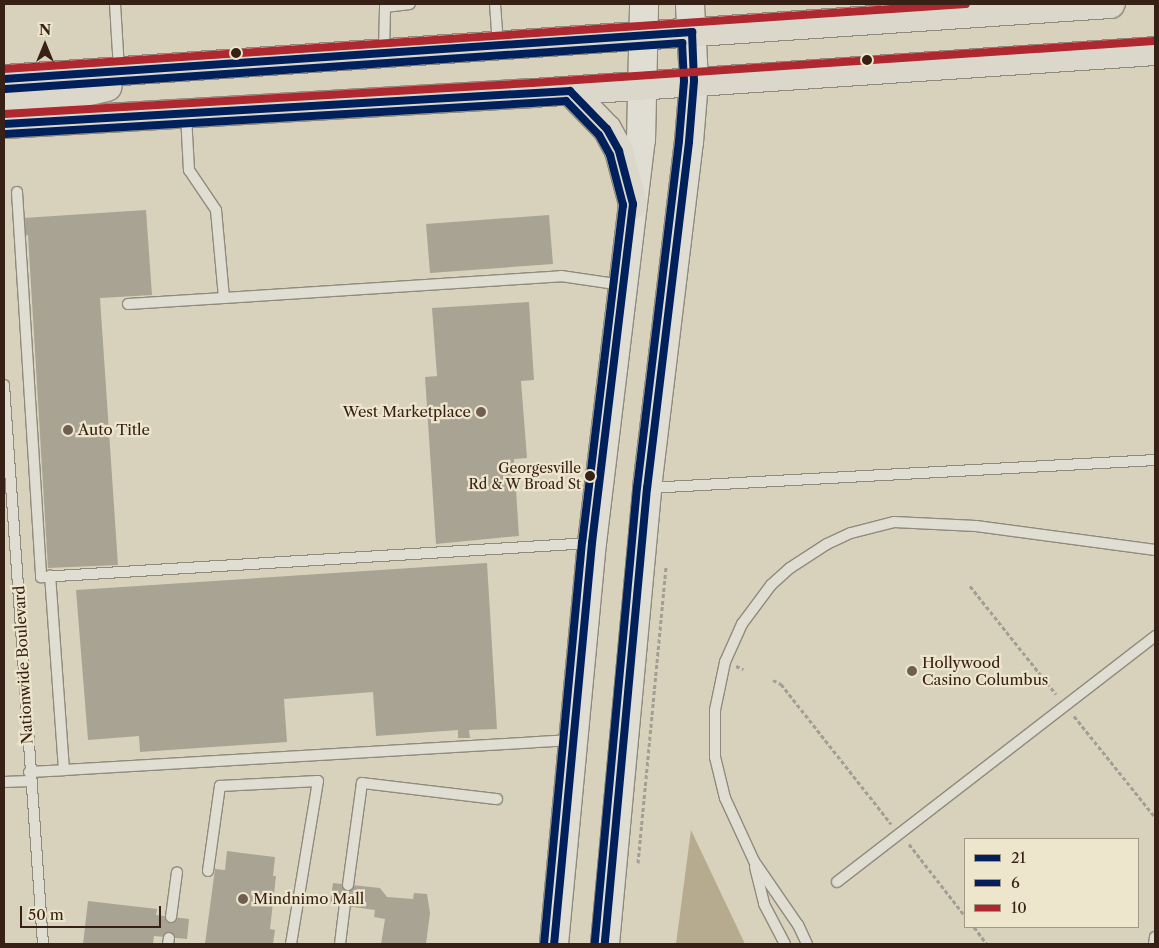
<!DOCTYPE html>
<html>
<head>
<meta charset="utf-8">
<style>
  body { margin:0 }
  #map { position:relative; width:1159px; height:948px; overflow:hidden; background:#d8d2bc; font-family:"Libre Caslon Text",serif }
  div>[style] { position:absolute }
  .water>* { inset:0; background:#b7ab8f }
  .building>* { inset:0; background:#a9a394 }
  .path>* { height:3px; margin-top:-1.5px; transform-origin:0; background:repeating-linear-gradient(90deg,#a29e95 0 4px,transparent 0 6.5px) }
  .roads { filter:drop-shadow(1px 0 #908a7c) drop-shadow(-1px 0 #908a7c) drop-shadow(0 1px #908a7c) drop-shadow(0 -1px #908a7c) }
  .lane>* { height:10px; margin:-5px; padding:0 5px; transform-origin:5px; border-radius:5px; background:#e0ded3 }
  .secondary>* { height:28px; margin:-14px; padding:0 14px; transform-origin:14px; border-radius:14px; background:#e0ded3 }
  .primary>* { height:28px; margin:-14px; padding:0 14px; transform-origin:14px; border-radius:14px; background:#dbd8cb }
  .bus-1>* { height:8px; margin:-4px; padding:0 4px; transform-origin:4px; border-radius:4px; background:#00205b }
  .bus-2>* { height:8px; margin:-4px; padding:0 4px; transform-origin:4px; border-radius:4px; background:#00205b }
  .bus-3>* { height:8px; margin:-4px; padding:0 4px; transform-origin:4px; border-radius:4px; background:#af272f }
  .dots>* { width:14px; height:14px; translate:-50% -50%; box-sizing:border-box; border:2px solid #ede6cc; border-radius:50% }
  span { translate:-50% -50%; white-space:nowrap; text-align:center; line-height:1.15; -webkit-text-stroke:4.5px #ede6cc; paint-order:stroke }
  .bus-label { font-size:14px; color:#372116 }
  .right { translate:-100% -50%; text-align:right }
  .poi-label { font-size:15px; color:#372116 }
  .left { translate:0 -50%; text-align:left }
  .street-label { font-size:15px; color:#372116 }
  .frame { position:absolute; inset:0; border:5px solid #372116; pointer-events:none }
  .legend { position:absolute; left:964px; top:838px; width:175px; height:90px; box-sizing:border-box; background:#ede6cc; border:1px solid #a49783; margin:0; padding:6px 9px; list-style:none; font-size:15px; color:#372116 }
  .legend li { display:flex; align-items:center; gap:10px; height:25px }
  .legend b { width:25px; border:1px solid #a49783 }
  .north { position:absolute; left:20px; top:20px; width:50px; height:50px; -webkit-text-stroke:4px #ede6cc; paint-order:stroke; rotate:0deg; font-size:14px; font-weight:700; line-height:20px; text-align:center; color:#372116 }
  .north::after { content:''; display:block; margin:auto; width:18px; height:22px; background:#372116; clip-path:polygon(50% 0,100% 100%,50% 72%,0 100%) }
  .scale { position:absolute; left:20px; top:906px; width:141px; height:22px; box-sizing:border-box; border:2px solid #372116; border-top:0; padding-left:6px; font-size:15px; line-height:18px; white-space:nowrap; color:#372116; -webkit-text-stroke:4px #ede6cc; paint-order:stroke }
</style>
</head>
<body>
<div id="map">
  <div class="water">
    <i style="clip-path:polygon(691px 830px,745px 944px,676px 944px)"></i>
  </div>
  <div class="building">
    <i style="clip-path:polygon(146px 210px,152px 295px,100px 298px,118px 565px,48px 568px,28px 235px,24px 236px,23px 218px)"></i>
    <i style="clip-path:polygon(549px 215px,553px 264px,430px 273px,426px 224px)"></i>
    <i style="clip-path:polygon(529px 302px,534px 380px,521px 381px,527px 458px,514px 459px,519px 536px,436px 544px,425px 377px,437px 376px,432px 308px)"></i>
    <i style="clip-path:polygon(487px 563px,497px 729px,469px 730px,470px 738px,458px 738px,458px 730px,376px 736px,373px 692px,284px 699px,287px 742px,140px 752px,139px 736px,88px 740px,76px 590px)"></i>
    <i style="clip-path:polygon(227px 851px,275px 857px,273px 876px,276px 876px,270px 929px,275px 930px,273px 944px,205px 944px,215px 869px,225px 870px)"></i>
    <i style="clip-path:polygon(333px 883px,380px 888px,387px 897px,413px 899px,414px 893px,427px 894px,430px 913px,426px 944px,381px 944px,385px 919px,374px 917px,375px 910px,330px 904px)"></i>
    <i style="clip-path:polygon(88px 901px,157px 909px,156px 915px,189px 919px,187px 939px,154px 936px,153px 944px,83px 944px)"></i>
  </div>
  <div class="path">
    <i style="left:970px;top:586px;width:138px;rotate:51.5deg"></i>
    <i style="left:736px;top:666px;width:8px;rotate:23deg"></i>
    <i style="left:773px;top:680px;width:9px;rotate:27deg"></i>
    <i style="left:781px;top:684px;width:178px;rotate:51.8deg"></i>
    <i style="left:1074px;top:716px;width:129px;rotate:51.3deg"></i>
    <i style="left:909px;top:844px;width:91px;rotate:52.1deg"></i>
    <i style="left:638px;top:863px;width:297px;rotate:-84.6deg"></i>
    <i style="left:974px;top:927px;width:21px;rotate:53deg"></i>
  </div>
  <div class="roads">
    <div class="lane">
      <i style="left:115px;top:4px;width:66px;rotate:86.5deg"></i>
      <i style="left:495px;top:4px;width:41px;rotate:85.8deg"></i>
      <i style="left:384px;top:52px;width:45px;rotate:-88.7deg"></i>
      <i style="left:385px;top:7px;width:25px;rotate:-7deg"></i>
      <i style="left:186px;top:115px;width:55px;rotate:86.9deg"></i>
      <i style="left:189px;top:170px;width:48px;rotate:56deg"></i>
      <i style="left:216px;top:210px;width:88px;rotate:84.8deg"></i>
      <i style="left:224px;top:298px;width:338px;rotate:-3.7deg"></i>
      <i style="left:561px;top:276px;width:62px;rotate:8.4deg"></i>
      <i style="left:17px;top:192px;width:386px;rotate:86.4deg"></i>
      <i style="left:41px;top:577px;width:551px;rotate:-3.54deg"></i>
      <i style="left:128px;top:304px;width:96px;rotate:-3.6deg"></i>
      <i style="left:4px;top:385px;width:560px;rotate:86.01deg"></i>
      <i style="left:648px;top:488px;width:508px;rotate:-3.16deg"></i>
      <i style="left:64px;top:770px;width:509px;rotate:-3.38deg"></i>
      <i style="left:29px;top:772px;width:35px;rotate:-3deg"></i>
      <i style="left:64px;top:770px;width:195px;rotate:-94.1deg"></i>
      <i style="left:4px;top:782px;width:26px;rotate:-2deg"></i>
      <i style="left:755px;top:867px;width:38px;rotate:76deg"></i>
      <i style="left:764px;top:904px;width:45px;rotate:62.3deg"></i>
      <i style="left:208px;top:871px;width:86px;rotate:-82deg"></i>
      <i style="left:220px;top:786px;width:98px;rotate:-2.9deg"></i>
      <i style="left:318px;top:781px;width:165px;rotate:99.4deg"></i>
      <i style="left:837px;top:882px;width:402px;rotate:-37.7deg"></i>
      <i style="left:348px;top:885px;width:103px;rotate:-82.2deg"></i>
      <i style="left:362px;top:783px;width:136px;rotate:6.8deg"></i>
      <i style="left:171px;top:917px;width:45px;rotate:-82.4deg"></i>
      <i style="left:168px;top:944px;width:6px;rotate:-81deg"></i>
      <i style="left:340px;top:944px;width:38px;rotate:-83deg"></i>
      <i style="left:807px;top:944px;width:21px;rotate:-115deg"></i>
      <i style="left:798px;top:925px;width:78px;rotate:-124.5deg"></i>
      <i style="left:754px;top:861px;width:69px;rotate:-114.7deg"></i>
      <i style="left:725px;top:798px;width:42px;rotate:-103.7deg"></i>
      <i style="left:715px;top:757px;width:47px;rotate:-90deg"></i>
      <i style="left:715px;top:710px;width:49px;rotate:-78.2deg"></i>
      <i style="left:725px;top:662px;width:42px;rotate:-65.9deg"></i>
      <i style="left:742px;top:624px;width:49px;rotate:-53.4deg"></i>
      <i style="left:771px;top:585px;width:25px;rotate:-42deg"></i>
      <i style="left:790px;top:568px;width:44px;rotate:-33deg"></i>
      <i style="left:827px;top:544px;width:26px;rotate:-25deg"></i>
      <i style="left:851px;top:533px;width:44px;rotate:-14.3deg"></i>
      <i style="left:894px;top:522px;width:82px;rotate:2.8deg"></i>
      <i style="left:976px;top:526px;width:181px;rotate:7.6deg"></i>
      <i style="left:1154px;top:944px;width:7px;rotate:-82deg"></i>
    </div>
    <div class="secondary">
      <i style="left:554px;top:944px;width:403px;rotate:-84.6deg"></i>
      <i style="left:592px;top:543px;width:406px;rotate:-83.1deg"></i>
      <i style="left:641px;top:140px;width:136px;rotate:-88.7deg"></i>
      <i style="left:605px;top:944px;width:458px;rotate:-84.7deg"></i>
      <i style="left:647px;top:488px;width:349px;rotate:-83.1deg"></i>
      <i style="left:689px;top:142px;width:61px;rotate:-85.3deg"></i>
      <i style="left:694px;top:81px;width:77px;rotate:-93deg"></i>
    </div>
    <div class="primary">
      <i style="left:4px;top:79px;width:1109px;rotate:-3.88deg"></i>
      <i style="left:570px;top:91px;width:53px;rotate:45.8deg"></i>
      <i style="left:607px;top:129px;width:25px;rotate:61deg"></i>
      <i style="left:619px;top:151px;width:55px;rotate:75.2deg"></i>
      <i style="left:4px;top:104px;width:43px;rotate:-4deg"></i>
      <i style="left:47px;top:101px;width:62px;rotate:-13.1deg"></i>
      <i style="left:4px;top:124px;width:530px;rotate:-3.35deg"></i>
      <i style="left:533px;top:93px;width:623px;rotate:-3.86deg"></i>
    </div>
  </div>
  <div class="bus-1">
    <i style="left:4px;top:79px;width:690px;rotate:-3.91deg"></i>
    <i style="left:692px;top:32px;width:49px;rotate:87.7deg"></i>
    <i style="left:694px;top:81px;width:61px;rotate:94.7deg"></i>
    <i style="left:689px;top:142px;width:349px;rotate:96.9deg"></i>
    <i style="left:647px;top:488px;width:458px;rotate:95.3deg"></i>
    <i style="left:4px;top:124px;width:567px;rotate:-3.34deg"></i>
    <i style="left:570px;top:91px;width:53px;rotate:45.8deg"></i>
    <i style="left:607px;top:129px;width:25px;rotate:61deg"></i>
    <i style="left:619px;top:151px;width:55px;rotate:75.2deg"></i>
    <i style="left:633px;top:204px;width:341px;rotate:96.9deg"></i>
    <i style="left:592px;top:543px;width:403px;rotate:95.4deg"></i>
  </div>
  <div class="bus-2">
    <i style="left:5px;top:89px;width:679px;rotate:-3.89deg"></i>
    <i style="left:682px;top:43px;width:38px;rotate:87deg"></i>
    <i style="left:684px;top:81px;width:60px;rotate:94.8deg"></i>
    <i style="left:679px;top:141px;width:349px;rotate:96.9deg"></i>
    <i style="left:637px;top:487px;width:458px;rotate:95.3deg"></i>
    <i style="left:5px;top:134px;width:562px;rotate:-3.37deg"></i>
    <i style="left:566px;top:101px;width:47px;rotate:45.9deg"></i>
    <i style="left:599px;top:135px;width:23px;rotate:61deg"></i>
    <i style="left:610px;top:155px;width:52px;rotate:75.4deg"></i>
    <i style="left:623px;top:205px;width:339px;rotate:96.9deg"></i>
    <i style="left:582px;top:542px;width:403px;rotate:95.4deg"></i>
  </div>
  <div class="bus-3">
    <i style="left:4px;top:69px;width:964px;rotate:-3.87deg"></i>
    <i style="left:4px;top:114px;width:529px;rotate:-3.36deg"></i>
    <i style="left:532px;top:83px;width:623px;rotate:-3.86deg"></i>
  </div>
  <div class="dots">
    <i style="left:236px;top:53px;background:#372116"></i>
    <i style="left:867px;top:60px;background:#372116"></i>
    <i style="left:481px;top:412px;background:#6f5f50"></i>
    <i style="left:68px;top:430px;background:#6f5f50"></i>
    <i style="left:590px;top:476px;background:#372116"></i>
    <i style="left:912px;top:671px;background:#6f5f50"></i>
    <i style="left:243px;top:899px;background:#6f5f50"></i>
  </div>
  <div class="bus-label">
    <span class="right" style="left:581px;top:476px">Georgesville<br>Rd &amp; W Broad St</span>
  </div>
  <div class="poi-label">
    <span class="right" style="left:471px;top:412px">West Marketplace</span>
    <span class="left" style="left:78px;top:430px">Auto Title</span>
    <span class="left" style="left:922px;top:671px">Hollywood<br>Casino Columbus</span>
    <span class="left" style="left:253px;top:899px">Mindnimo Mall</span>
  </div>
  <div class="street-label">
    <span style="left:23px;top:665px;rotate:-93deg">Nationwide Boulevard</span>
  </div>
  <div class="frame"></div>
  <ul class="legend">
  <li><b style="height:6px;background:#00205b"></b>21</li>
  <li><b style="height:6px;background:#00205b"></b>6</li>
  <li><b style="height:6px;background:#af272f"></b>10</li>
  </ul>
  <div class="north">N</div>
  <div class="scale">50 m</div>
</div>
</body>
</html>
